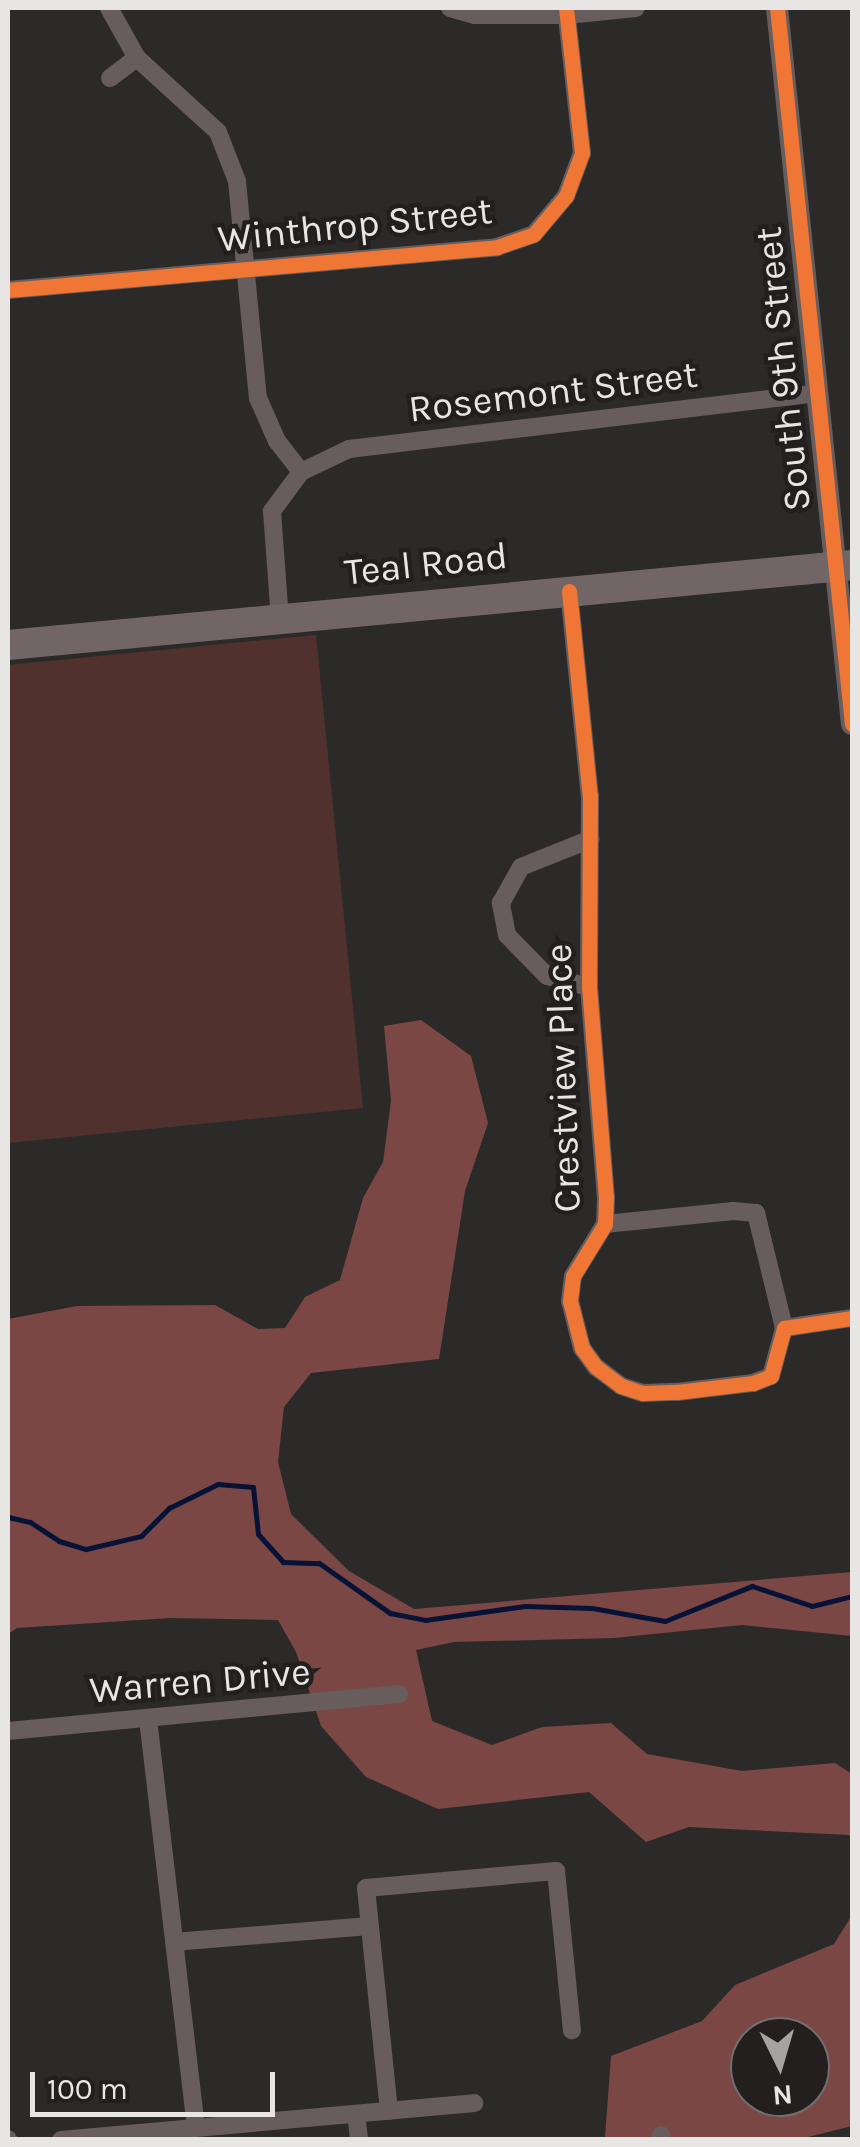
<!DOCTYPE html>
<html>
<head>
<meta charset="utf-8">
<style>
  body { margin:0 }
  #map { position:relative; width:860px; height:2147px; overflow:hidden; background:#2b2a29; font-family:Karla,sans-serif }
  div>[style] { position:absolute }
  .green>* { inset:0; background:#51312e }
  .forest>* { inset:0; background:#7a4744 }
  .stream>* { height:5px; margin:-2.5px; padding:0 2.5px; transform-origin:2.5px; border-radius:2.5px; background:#061236 }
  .minor>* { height:18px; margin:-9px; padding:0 9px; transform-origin:9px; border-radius:9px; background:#665d5c }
  .tertiary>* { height:22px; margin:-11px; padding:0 11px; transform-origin:11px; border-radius:11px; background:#665d5c }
  .primary>* { height:30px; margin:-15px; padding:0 15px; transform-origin:15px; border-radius:15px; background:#716665 }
  .cycleway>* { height:15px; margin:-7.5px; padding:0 7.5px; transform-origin:7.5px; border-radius:7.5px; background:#f07635 }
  span { translate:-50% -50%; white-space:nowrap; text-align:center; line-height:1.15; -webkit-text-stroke:9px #231f1f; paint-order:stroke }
  .street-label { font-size:38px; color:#e8e6e5 }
  .frame { position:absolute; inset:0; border:10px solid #e8e6e5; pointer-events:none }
  .north { position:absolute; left:730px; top:2017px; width:100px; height:100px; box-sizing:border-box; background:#231f1f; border:2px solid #726f6e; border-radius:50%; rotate:175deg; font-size:28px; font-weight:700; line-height:40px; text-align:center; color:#e8e6e5 }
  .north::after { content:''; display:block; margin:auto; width:35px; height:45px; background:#a6a4a3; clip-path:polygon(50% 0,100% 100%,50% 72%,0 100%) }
  .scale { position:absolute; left:30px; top:2072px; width:245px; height:45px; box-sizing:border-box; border:5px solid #e8e6e5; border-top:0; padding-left:12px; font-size:30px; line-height:35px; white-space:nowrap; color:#e8e6e5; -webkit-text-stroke:8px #231f1f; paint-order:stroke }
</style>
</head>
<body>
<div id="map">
  <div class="green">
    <i style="clip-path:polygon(316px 635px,363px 1108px,8px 1143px,8px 665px)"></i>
  </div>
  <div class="forest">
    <i style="clip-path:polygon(421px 1020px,471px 1056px,488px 1123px,465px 1191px,439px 1359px,311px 1373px,284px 1407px,278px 1462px,291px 1514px,349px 1571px,414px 1609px,852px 1572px,852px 1636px,742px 1625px,614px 1638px,454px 1642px,416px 1650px,432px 1721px,492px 1745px,542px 1727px,611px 1723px,647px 1754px,742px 1771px,835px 1763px,852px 1774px,852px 1842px,849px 1835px,689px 1827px,646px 1842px,589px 1792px,438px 1809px,366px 1777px,321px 1726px,296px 1652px,278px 1620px,170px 1618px,17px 1628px,8px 1634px,8px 1319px,77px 1306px,215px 1305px,258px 1329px,285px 1328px,305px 1297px,340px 1280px,363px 1198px,383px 1162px,391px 1101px,384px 1026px)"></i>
    <i style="clip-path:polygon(evenodd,852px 1915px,852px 2126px,800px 2139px,605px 2137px,611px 2056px,702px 2021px,735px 1985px,834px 1944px,852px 1915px,750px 2037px,810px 2037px,810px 2097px,750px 2097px,750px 2037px)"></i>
  </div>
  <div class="stream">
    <i style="left:8px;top:1517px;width:23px;rotate:13deg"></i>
    <i style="left:30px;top:1522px;width:35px;rotate:33deg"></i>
    <i style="left:59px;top:1541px;width:28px;rotate:17deg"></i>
    <i style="left:86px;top:1549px;width:57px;rotate:-13.3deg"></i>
    <i style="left:141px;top:1536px;width:40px;rotate:-45deg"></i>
    <i style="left:169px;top:1508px;width:55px;rotate:-26.1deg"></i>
    <i style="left:218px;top:1484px;width:35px;rotate:5deg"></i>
    <i style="left:253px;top:1487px;width:47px;rotate:83.9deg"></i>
    <i style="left:258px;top:1534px;width:38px;rotate:48deg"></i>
    <i style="left:283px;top:1562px;width:36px;rotate:2deg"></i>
    <i style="left:319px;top:1563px;width:87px;rotate:35.2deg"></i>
    <i style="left:390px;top:1613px;width:36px;rotate:11deg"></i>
    <i style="left:425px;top:1620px;width:101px;rotate:-8deg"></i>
    <i style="left:525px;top:1606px;width:67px;rotate:1.7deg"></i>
    <i style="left:592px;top:1608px;width:74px;rotate:10.1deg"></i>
    <i style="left:665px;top:1621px;width:94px;rotate:-21.9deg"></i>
    <i style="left:752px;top:1586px;width:63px;rotate:18.4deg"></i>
    <i style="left:812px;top:1606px;width:41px;rotate:-14deg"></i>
  </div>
  <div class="minor">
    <i style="left:109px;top:8px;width:57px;rotate:60.8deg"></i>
    <i style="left:137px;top:58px;width:110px;rotate:42.4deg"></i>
    <i style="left:218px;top:132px;width:53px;rotate:68.8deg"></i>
    <i style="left:237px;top:181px;width:218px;rotate:84.5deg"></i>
    <i style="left:258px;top:398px;width:47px;rotate:66.2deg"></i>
    <i style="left:277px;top:441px;width:39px;rotate:52deg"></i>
    <i style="left:301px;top:472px;width:49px;rotate:126.6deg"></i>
    <i style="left:272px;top:511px;width:108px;rotate:85.8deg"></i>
    <i style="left:450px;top:8px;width:26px;rotate:16deg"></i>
    <i style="left:475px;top:15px;width:92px"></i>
    <i style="left:567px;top:15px;width:69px;rotate:-5.8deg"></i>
    <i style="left:110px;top:78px;width:34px;rotate:-37deg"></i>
    <i style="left:8px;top:290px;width:491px;rotate:-5deg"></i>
    <i style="left:497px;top:247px;width:39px;rotate:-19deg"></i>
    <i style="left:534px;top:234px;width:50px;rotate:-49.9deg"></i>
    <i style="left:566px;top:196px;width:46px;rotate:-69.6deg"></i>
    <i style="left:582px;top:153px;width:146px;rotate:-96.3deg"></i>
    <i style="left:301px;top:472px;width:53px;rotate:-25.6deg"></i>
    <i style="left:349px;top:449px;width:472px;rotate:-6.8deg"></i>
    <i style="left:569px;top:591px;width:206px;rotate:84.2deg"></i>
    <i style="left:590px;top:796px;width:191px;rotate:90.3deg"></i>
    <i style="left:589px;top:987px;width:211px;rotate:85.4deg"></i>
    <i style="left:606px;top:1197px;width:27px;rotate:92deg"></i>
    <i style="left:605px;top:1224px;width:61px;rotate:121.6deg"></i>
    <i style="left:573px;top:1276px;width:25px;rotate:97deg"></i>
    <i style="left:570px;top:1301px;width:49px;rotate:75.7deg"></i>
    <i style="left:582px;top:1348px;width:24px;rotate:54deg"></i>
    <i style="left:596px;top:1367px;width:31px;rotate:37deg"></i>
    <i style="left:621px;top:1386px;width:23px;rotate:18deg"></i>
    <i style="left:643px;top:1393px;width:34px;rotate:-2deg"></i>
    <i style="left:677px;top:1392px;width:77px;rotate:-6.8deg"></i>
    <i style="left:753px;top:1383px;width:19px;rotate:-21deg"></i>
    <i style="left:771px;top:1376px;width:50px;rotate:-74.8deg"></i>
    <i style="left:784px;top:1328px;width:69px;rotate:-8.4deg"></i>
    <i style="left:589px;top:987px;width:43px;rotate:-165.3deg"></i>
    <i style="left:547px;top:976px;width:57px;rotate:-134.3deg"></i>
    <i style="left:507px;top:935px;width:33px;rotate:-101deg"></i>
    <i style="left:501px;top:903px;width:41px;rotate:-60.9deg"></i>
    <i style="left:521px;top:867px;width:75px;rotate:-21.8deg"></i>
    <i style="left:605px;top:1224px;width:129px;rotate:-5.8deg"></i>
    <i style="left:733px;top:1211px;width:23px;rotate:5deg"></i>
    <i style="left:756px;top:1213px;width:118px;rotate:76.3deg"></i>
    <i style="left:148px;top:1719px;width:410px;rotate:83.3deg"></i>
    <i style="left:8px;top:1731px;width:393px;rotate:-5.4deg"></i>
    <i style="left:174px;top:1942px;width:196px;rotate:-4.7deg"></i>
    <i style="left:389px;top:2111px;width:224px;rotate:-95.9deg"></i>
    <i style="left:366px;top:1888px;width:191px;rotate:-5.1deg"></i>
    <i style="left:556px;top:1871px;width:160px;rotate:84.3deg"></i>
    <i style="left:356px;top:2114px;width:26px;rotate:83deg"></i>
    <i style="left:661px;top:2135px;width:5px;rotate:79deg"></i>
    <i style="left:8px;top:2139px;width:1px;rotate:90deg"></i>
    <i style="left:61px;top:2140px;width:415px;rotate:-5.1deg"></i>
  </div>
  <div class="tertiary">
    <i style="left:777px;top:8px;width:720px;rotate:84.02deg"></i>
  </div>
  <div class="primary">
    <i style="left:8px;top:645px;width:848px;rotate:-5.41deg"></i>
  </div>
  <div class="cycleway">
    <i style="left:777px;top:8px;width:720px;rotate:84.02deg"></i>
    <i style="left:8px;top:290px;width:491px;rotate:-5deg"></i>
    <i style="left:497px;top:247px;width:39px;rotate:-19deg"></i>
    <i style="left:534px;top:234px;width:50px;rotate:-49.9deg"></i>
    <i style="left:566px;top:196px;width:46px;rotate:-69.6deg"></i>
    <i style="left:582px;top:153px;width:146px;rotate:-96.3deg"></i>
    <i style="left:569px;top:591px;width:206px;rotate:84.2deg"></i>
    <i style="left:590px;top:796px;width:191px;rotate:90.3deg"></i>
    <i style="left:589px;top:987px;width:211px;rotate:85.4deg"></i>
    <i style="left:606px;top:1197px;width:27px;rotate:92deg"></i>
    <i style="left:605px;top:1224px;width:61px;rotate:121.6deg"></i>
    <i style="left:573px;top:1276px;width:25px;rotate:97deg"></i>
    <i style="left:570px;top:1301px;width:49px;rotate:75.7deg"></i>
    <i style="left:582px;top:1348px;width:24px;rotate:54deg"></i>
    <i style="left:596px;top:1367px;width:31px;rotate:37deg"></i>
    <i style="left:621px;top:1386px;width:23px;rotate:18deg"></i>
    <i style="left:643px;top:1393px;width:34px;rotate:-2deg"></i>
    <i style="left:677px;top:1392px;width:77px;rotate:-6.8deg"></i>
    <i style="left:753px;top:1383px;width:19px;rotate:-21deg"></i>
    <i style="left:771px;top:1376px;width:50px;rotate:-74.8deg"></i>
    <i style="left:784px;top:1328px;width:69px;rotate:-8.4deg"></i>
  </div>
  <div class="street-label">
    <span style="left:355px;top:225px;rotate:-6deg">Winthrop Street</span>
    <span style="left:783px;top:369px;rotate:-96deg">South 9th Street</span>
    <span style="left:553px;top:392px;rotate:-7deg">Rosemont Street</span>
    <span style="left:426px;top:564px;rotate:-6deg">Teal Road</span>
    <span style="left:563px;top:1078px;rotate:-92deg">Crestview Place</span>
    <span style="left:200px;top:1681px;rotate:-5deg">Warren Drive</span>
  </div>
  <div class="frame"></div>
  <div class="north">N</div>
  <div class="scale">100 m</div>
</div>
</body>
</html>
